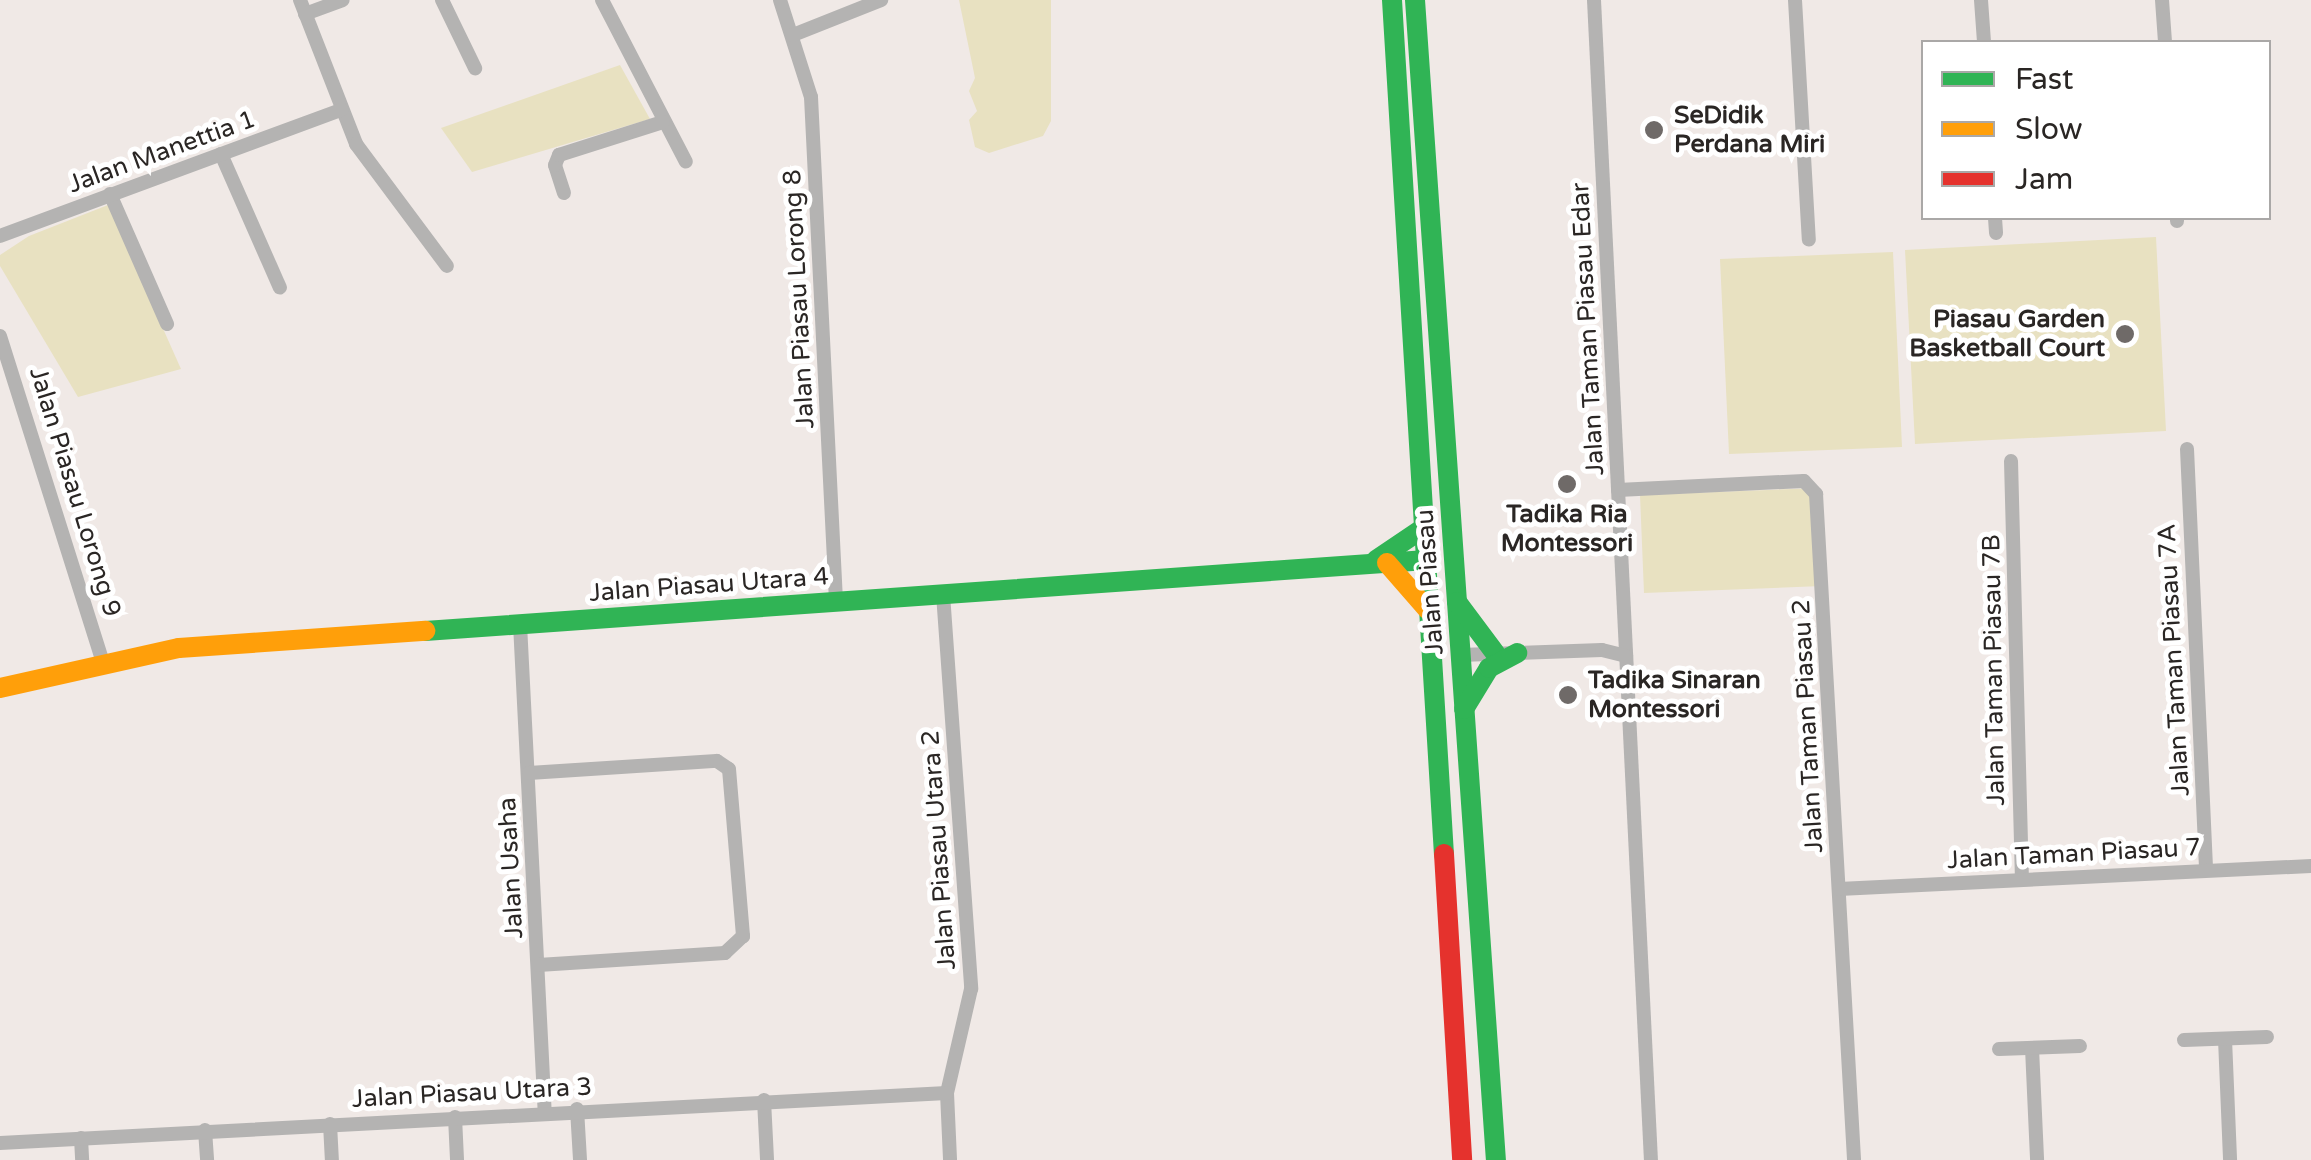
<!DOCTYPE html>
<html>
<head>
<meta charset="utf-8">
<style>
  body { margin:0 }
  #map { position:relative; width:2311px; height:1160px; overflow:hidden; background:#f0e9e6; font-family:"Varela Round",sans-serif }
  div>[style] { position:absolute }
  .green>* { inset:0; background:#e8e1c1 }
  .street>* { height:14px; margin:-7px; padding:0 7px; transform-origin:7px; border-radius:7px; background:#b4b3b2 }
  .fast>* { height:20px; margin:-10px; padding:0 10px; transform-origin:10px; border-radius:10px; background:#30b455 }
  .slow>* { height:20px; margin:-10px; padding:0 10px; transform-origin:10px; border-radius:10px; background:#ff9f0a }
  .jam>* { height:20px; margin:-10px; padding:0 10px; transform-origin:10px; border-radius:10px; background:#e5322d }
  .dots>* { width:28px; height:28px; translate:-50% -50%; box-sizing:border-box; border:5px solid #fff; border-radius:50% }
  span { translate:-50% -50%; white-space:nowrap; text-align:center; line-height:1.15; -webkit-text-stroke:10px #fff; paint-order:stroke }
  .poi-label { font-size:25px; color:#2a2624; font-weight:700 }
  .left { translate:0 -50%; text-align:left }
  .right { translate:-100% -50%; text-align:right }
  .street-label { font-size:25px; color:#2a2624 }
  .legend { position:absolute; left:1921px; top:40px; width:350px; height:180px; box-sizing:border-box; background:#fff; border:2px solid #aaa8a7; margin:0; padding:12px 18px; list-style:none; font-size:30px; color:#2a2624 }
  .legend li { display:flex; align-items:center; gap:20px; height:50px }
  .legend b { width:50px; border:2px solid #aaa8a7 }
</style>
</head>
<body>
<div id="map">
  <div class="green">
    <i style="clip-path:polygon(959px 0,1051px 0,1051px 121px,1043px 136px,989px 153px,975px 147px,969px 120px,977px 111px,969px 91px,975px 78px)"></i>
    <i style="clip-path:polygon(620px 65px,650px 119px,472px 172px,441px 128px)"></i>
    <i style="clip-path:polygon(108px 205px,181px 369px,78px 397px,0 266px,0 255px,29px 236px)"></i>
    <i style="clip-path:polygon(2156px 237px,2166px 431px,1915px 444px,1905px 250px)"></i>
    <i style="clip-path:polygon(1893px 252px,1902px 447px,1729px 454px,1720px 259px)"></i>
    <i style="clip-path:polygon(1818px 488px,1822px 586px,1644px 593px,1640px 495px)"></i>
  </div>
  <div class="street">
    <i style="left:300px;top:0;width:155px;rotate:68.7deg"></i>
    <i style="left:356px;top:144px;width:152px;rotate:53.3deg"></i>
    <i style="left:442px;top:0;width:76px;rotate:64.1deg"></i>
    <i style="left:602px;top:0;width:182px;rotate:62.6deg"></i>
    <i style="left:780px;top:0;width:102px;rotate:72.3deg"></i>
    <i style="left:811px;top:97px;width:505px;rotate:87.16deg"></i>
    <i style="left:1594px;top:0;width:1161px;rotate:87.19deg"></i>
    <i style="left:1795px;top:0;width:240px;rotate:86.7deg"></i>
    <i style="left:1981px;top:0;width:42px;rotate:85.9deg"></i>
    <i style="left:2162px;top:0;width:42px;rotate:85.9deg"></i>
    <i style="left:305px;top:14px;width:40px;rotate:-20.2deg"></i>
    <i style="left:793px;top:35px;width:95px;rotate:-21.7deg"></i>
    <i style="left:221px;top:154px;width:146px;rotate:66.2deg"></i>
    <i style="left:564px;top:193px;width:29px;rotate:-108deg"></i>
    <i style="left:555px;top:165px;width:11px;rotate:-68deg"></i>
    <i style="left:559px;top:155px;width:109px;rotate:-17.6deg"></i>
    <i style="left:110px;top:194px;width:142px;rotate:66.3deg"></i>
    <i style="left:1995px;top:218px;width:15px;rotate:86deg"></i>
    <i style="left:2177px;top:218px;width:3px;rotate:90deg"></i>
    <i style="left:0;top:236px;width:364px;rotate:-20.3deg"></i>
    <i style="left:0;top:336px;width:342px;rotate:72.5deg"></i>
    <i style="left:2187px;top:449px;width:421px;rotate:87.4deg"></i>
    <i style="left:2011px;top:461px;width:418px;rotate:88.5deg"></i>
    <i style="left:1618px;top:490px;width:186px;rotate:-2.8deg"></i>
    <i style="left:1804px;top:481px;width:18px;rotate:47deg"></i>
    <i style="left:1816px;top:494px;width:667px;rotate:86.73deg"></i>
    <i style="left:943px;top:594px;width:396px;rotate:85.9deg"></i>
    <i style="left:971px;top:989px;width:107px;rotate:103deg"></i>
    <i style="left:947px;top:1093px;width:67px;rotate:87.4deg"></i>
    <i style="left:520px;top:624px;width:488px;rotate:87.1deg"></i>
    <i style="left:1460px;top:655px;width:142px;rotate:-2deg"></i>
    <i style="left:1602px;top:650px;width:25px;rotate:14deg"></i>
    <i style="left:529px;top:773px;width:188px;rotate:-3.7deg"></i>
    <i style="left:717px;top:761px;width:14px;rotate:34deg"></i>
    <i style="left:729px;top:769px;width:168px;rotate:85.2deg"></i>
    <i style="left:743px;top:936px;width:25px;rotate:137deg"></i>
    <i style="left:725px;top:953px;width:187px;rotate:176.3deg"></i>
    <i style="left:1839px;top:889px;width:473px;rotate:-2.8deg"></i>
    <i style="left:2225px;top:1039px;width:121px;rotate:87.6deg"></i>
    <i style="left:2184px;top:1040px;width:83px;rotate:-2.1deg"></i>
    <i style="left:2032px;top:1048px;width:112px;rotate:87.4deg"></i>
    <i style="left:1999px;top:1049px;width:81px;rotate:-2.1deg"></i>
    <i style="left:764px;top:1100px;width:60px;rotate:87.1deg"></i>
    <i style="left:577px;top:1109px;width:51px;rotate:86.6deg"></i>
    <i style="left:455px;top:1117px;width:43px;rotate:87.3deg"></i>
    <i style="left:330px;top:1124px;width:36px;rotate:87deg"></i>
    <i style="left:205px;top:1130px;width:30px;rotate:86deg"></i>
    <i style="left:81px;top:1138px;width:22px;rotate:87deg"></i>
    <i style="left:0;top:1143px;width:948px;rotate:-3.02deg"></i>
  </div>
  <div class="fast">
    <i style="left:1392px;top:0;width:856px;rotate:86.52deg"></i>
    <i style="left:1415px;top:0;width:1163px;rotate:86.01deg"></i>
    <i style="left:1376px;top:560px;width:59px;rotate:-34deg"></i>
    <i style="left:1457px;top:602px;width:64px;rotate:53.3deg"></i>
    <i style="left:425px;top:631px;width:1004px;rotate:-4.06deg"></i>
    <i style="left:1464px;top:709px;width:48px;rotate:-58.6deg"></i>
    <i style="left:1489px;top:668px;width:32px;rotate:-28deg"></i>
  </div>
  <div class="slow">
    <i style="left:1387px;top:563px;width:62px;rotate:48.9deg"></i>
    <i style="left:0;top:688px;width:183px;rotate:-12.6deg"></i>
    <i style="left:179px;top:648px;width:247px;rotate:-4deg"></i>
  </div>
  <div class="jam">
    <i style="left:1444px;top:854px;width:307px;rotate:86.6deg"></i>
  </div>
  <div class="dots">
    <i style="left:1654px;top:130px;background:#6f6a68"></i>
    <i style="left:2125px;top:334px;background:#6f6a68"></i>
    <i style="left:1567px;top:484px;background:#6f6a68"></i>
    <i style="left:1568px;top:695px;background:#6f6a68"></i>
  </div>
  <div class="poi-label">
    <span class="left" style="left:1674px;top:130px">SeDidik<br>Perdana Miri</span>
    <span class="right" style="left:2105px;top:334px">Piasau Garden<br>Basketball Court</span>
    <span style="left:1567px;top:529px">Tadika Ria<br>Montessori</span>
    <span class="left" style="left:1588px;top:695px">Tadika Sinaran<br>Montessori</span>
  </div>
  <div class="street-label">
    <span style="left:162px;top:152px;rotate:-20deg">Jalan Manettia 1</span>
    <span style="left:799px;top:299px;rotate:-93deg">Jalan Piasau Lorong 8</span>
    <span style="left:1588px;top:329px;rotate:-93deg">Jalan Taman Piasau Edar</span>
    <span style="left:75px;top:492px;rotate:73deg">Jalan Piasau Lorong 9</span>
    <span style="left:1430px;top:582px;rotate:-94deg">Jalan Piasau</span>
    <span style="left:709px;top:585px;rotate:-4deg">Jalan Piasau Utara 4</span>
    <span style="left:2174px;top:660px;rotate:-93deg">Jalan Taman Piasau 7A</span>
    <span style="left:1994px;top:670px;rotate:-91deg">Jalan Taman Piasau 7B</span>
    <span style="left:1808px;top:726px;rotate:-93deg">Jalan Taman Piasau 2</span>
    <span style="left:939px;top:850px;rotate:-94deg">Jalan Piasau Utara 2</span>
    <span style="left:2074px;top:854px;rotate:-3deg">Jalan Taman Piasau 7</span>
    <span style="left:511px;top:868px;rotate:-93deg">Jalan Usaha</span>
    <span style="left:472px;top:1093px;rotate:-3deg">Jalan Piasau Utara 3</span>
  </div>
  <ul class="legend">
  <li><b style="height:12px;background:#30b455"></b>Fast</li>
  <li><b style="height:12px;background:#ff9f0a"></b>Slow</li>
  <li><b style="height:12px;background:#e5322d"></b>Jam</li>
  </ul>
</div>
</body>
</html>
